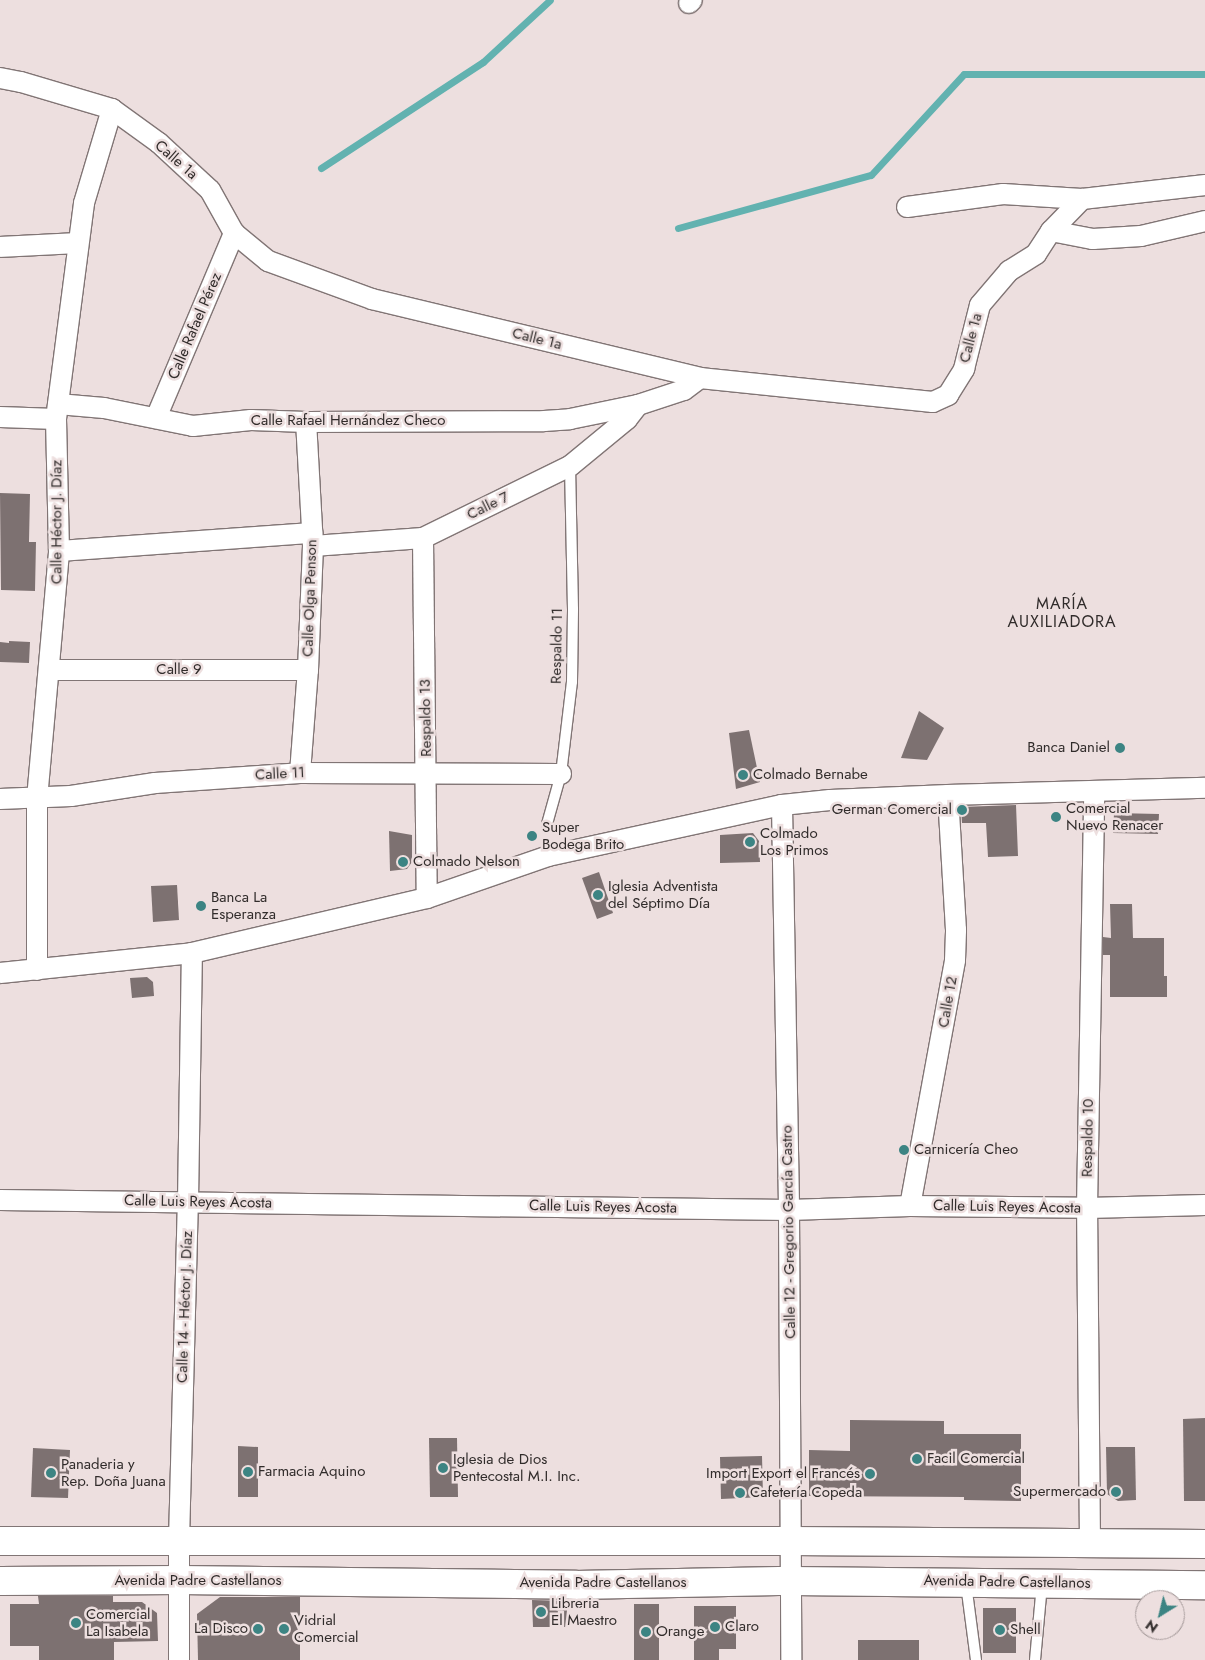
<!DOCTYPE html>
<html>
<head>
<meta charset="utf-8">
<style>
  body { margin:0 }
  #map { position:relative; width:1205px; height:1660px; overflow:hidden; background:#eddfdf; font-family:Jost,sans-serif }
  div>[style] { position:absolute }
  .stream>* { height:7px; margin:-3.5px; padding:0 3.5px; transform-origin:3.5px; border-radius:3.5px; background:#62b2b0 }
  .building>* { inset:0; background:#7d7171 }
  .roads { filter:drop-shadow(1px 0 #817575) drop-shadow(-1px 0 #817575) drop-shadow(0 1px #817575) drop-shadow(0 -1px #817575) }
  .service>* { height:10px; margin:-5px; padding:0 5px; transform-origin:5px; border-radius:5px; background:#fff }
  .minor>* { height:20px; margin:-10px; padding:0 10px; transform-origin:10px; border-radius:10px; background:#fff }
  .primary>* { height:28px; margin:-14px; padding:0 14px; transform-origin:14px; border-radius:14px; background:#fff }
  .dots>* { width:14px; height:14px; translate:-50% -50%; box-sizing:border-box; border:2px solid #eddfdf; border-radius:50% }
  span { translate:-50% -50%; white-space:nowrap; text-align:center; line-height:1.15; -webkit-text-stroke:5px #eddfdf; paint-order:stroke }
  .street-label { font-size:15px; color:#312c2b }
  .poi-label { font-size:15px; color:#312c2b }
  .right { translate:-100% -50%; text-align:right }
  .left { translate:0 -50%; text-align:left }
  .neighbourhood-label { font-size:16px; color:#312c2b; letter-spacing:1px }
  .north { position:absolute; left:1135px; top:1590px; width:50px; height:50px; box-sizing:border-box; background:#eddfdf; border:1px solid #a29797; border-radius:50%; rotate:216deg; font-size:14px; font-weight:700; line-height:20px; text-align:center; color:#312c2b }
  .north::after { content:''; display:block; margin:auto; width:18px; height:22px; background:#3c8483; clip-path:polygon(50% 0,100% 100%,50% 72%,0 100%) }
</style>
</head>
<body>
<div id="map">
  <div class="stream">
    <i style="left:321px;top:168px;width:194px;rotate:-33.2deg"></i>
    <i style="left:483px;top:62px;width:91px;rotate:-42.8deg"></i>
    <i style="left:678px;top:228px;width:200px;rotate:-15.4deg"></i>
    <i style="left:871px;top:175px;width:137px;rotate:-47.4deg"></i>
    <i style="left:964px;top:74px;width:241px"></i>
  </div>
  <div class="building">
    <i style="clip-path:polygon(0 493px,30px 494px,29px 542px,36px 542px,35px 591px,1px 590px)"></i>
    <i style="clip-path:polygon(9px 641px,30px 642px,29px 663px,0 662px,0 642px,9px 643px)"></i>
    <i style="clip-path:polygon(919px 711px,944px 728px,927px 760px,901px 758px)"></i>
    <i style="clip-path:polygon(749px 730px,760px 782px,736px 789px,729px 733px)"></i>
    <i style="clip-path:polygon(1016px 805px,1018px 856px,988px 857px,986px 823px,962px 823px,961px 807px)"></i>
    <i style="clip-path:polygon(1114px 813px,1159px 814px,1158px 834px,1113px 833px)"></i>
    <i style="clip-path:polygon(389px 831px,412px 835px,412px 862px,407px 869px,390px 871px)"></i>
    <i style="clip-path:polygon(753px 833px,759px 841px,760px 862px,720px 863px,720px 835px)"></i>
    <i style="clip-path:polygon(599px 872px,613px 913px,597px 919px,582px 878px)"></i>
    <i style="clip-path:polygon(177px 885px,179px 920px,153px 922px,151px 886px)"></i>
    <i style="clip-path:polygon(1110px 904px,1132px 904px,1133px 938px,1164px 938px,1164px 976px,1167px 976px,1167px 997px,1110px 997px,1110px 955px,1103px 955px,1103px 937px,1111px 938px)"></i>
    <i style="clip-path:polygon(147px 977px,153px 982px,154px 996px,132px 998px,130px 978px)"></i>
    <i style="clip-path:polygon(1205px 1418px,1205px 1501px,1184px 1501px,1183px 1419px)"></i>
    <i style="clip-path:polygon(850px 1420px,944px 1421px,944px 1434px,1021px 1434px,1021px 1501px,964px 1500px,964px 1497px,809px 1496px,809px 1450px,850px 1451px)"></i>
    <i style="clip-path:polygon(429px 1438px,457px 1438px,458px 1497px,430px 1497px)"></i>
    <i style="clip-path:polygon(238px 1446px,258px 1447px,258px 1497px,238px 1497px)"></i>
    <i style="clip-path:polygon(1106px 1447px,1135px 1447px,1136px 1500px,1118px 1501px,1107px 1494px)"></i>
    <i style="clip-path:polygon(33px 1448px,70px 1450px,68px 1498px,31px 1497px)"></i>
    <i style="clip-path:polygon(762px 1456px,763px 1497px,721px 1499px,720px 1457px)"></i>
    <i style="clip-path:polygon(38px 1596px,113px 1596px,113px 1602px,142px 1602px,157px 1613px,158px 1641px,114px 1642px,114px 1660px,39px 1660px,39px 1646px,10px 1646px,10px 1604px,39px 1604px)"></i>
    <i style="clip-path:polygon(220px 1597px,300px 1597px,300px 1660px,198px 1660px,197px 1614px)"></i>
    <i style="clip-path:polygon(532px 1600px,567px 1601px,567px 1627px,533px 1627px)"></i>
    <i style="clip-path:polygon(634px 1604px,659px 1604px,659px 1660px,634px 1660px)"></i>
    <i style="clip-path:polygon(694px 1606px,736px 1606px,736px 1649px,719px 1649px,719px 1660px,694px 1660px)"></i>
    <i style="clip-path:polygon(983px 1608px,1016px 1608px,1016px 1653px,983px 1653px)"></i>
    <i style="clip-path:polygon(858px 1640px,919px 1640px,919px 1660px,858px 1660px)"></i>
  </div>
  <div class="roads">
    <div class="service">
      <i style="left:547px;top:824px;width:52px;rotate:-74.4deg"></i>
      <i style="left:561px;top:774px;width:93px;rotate:-83.2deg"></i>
      <i style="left:572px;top:682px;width:73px;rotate:-89.2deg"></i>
      <i style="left:573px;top:609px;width:143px;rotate:-91.2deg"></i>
      <i style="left:966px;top:1584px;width:77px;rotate:82.5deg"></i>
      <i style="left:1035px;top:1660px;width:76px;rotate:-84.7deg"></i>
    </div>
    <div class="minor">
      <i style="left:689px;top:3px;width:4px;rotate:-45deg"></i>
      <i style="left:0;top:78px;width:21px;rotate:11deg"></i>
      <i style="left:21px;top:82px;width:95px;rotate:16.5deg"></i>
      <i style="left:112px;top:109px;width:58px;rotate:35.9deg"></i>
      <i style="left:159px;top:143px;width:69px;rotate:42.7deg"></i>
      <i style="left:210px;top:190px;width:49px;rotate:60.8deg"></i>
      <i style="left:234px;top:233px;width:44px;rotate:39.5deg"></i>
      <i style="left:268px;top:261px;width:111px;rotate:20.1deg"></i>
      <i style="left:372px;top:299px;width:337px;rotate:13.5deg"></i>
      <i style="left:700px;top:378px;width:234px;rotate:5.9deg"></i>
      <i style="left:933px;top:402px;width:17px;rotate:-25deg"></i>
      <i style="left:948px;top:395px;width:31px;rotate:-58deg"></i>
      <i style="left:964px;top:369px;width:66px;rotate:-76deg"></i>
      <i style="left:980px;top:305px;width:45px;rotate:-49.5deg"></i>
      <i style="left:1009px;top:271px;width:32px;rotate:-32deg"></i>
      <i style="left:1036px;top:254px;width:27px;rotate:-57deg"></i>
      <i style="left:1051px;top:231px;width:45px;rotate:-45.9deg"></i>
      <i style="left:1082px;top:199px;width:124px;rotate:-6.5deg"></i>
      <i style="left:907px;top:207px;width:97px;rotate:-7.7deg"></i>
      <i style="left:1003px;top:194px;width:79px;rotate:3.6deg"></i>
      <i style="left:1051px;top:231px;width:43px;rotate:10.8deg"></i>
      <i style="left:1093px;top:239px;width:48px;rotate:-3.6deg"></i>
      <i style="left:1141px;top:236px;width:66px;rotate:-13.2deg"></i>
      <i style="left:0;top:247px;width:78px;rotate:-2.9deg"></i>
      <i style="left:58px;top:404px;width:46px;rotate:5deg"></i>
      <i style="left:104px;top:408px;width:91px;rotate:11.4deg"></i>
      <i style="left:193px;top:426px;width:58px;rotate:-5.9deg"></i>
      <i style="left:251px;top:420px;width:55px;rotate:2.1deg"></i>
      <i style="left:306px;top:422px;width:238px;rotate:-0.2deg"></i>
      <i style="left:544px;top:421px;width:26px;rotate:-4deg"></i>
      <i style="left:570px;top:419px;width:69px;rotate:-11.6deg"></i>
      <i style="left:638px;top:405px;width:48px;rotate:-18.1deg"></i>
      <i style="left:684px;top:390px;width:20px;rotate:-37deg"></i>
      <i style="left:0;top:417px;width:56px;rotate:2deg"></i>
      <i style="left:156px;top:418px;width:201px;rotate:-67.1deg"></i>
      <i style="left:423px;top:538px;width:360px;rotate:89.4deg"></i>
      <i style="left:313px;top:546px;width:110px;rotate:-4.2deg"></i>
      <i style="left:423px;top:538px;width:164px;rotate:-26.1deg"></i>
      <i style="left:570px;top:466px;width:74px;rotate:-39.5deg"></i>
      <i style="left:627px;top:419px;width:18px;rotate:-52deg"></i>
      <i style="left:59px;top:551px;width:254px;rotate:-4.1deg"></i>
      <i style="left:49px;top:670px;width:259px"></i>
      <i style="left:300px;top:773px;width:103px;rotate:-85.6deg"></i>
      <i style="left:308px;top:670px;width:124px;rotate:-87.7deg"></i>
      <i style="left:313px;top:546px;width:124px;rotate:-93.2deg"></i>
      <i style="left:0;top:799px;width:71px;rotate:-2.4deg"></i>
      <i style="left:71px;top:796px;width:85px;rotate:-8.8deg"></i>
      <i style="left:155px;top:783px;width:145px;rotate:-3.9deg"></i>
      <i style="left:300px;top:773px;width:261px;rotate:0.2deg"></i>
      <i style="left:782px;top:805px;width:405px;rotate:89deg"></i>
      <i style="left:789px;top:1210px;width:450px;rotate:89.7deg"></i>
      <i style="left:37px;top:970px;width:171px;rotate:-90deg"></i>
      <i style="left:37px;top:799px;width:249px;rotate:-84.9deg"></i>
      <i style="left:59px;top:551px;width:132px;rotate:-91.3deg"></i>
      <i style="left:56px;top:419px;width:218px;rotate:-82.6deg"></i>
      <i style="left:84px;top:203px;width:98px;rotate:-73.4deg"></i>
      <i style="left:0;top:973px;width:193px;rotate:-5.9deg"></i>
      <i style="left:192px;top:953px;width:241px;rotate:-13.2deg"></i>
      <i style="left:427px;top:898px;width:128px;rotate:-19.1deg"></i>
      <i style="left:548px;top:856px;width:239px;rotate:-12.3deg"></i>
      <i style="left:782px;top:805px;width:48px;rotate:-5.9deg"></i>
      <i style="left:830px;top:800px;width:118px;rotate:-2.4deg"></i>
      <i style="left:948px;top:795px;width:257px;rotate:-1.6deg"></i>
      <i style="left:0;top:1200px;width:789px;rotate:0.73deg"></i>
      <i style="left:789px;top:1210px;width:121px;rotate:-1.9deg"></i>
      <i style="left:910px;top:1206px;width:177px;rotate:0.6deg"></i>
      <i style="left:1087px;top:1208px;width:118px;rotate:-1.5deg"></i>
      <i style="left:910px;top:1206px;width:250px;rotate:-79.6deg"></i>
      <i style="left:955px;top:960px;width:30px;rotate:-88deg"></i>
      <i style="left:956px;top:930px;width:135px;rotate:-93.4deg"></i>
      <i style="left:1090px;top:1544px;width:336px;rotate:-90.5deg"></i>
      <i style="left:1087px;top:1208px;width:415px;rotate:-89deg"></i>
      <i style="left:179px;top:1660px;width:119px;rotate:-90deg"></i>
      <i style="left:179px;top:1541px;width:339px;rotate:-88.5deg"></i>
      <i style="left:188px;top:1202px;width:249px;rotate:-89.1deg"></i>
    </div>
    <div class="primary">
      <i style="left:0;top:1541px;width:791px"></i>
      <i style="left:791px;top:1541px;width:414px;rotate:0.4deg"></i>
      <i style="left:0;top:1581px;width:180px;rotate:-0.3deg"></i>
      <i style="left:180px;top:1580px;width:396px;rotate:0.7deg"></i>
      <i style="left:576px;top:1585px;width:216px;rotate:-1.1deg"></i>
      <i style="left:792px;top:1581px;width:413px;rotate:0.6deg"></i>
    </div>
  </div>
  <div class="dots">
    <i style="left:1120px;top:748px;background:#3c8483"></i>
    <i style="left:743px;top:775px;background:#3c8483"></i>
    <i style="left:962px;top:810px;background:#3c8483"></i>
    <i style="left:1056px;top:817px;background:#3c8483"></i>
    <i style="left:532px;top:836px;background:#3c8483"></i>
    <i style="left:750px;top:842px;background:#3c8483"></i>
    <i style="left:403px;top:862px;background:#3c8483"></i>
    <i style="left:598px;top:895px;background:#3c8483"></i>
    <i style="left:201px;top:906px;background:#3c8483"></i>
    <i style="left:904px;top:1150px;background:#3c8483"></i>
    <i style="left:917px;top:1459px;background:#3c8483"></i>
    <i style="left:443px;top:1468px;background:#3c8483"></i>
    <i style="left:248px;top:1472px;background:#3c8483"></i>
    <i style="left:51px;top:1473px;background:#3c8483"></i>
    <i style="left:870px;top:1474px;background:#3c8483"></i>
    <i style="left:1116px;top:1492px;background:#3c8483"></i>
    <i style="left:740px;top:1493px;background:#3c8483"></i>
    <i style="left:541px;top:1612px;background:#3c8483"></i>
    <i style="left:76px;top:1623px;background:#3c8483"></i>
    <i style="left:715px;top:1627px;background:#3c8483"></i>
    <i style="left:258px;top:1629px;background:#3c8483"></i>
    <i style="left:284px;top:1629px;background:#3c8483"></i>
    <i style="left:1000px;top:1630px;background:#3c8483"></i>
    <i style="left:646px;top:1632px;background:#3c8483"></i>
  </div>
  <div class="street-label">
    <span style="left:176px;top:160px;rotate:41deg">Calle 1a</span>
    <span style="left:195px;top:326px;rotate:-67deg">Calle Rafael Pérez</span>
    <span style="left:971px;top:338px;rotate:-75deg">Calle 1a</span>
    <span style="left:537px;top:339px;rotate:14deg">Calle 1a</span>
    <span style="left:348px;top:421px">Calle Rafael Hernández Checo</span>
    <span style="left:488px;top:506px;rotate:-26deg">Calle 7</span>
    <span style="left:57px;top:522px;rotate:-90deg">Calle Héctor J. Díaz</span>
    <span style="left:310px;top:598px;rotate:-88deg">Calle Olga Penson</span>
    <span style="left:557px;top:646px;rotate:-89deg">Respaldo 11</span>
    <span style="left:179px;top:670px">Calle 9</span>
    <span style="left:426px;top:718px;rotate:-91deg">Respaldo 13</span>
    <span style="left:280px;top:774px;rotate:-3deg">Calle 11</span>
    <span style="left:948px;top:1002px;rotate:-80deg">Calle 12</span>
    <span style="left:1088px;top:1138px;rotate:-89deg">Respaldo 10</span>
    <span style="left:198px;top:1202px;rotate:1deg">Calle Luis Reyes Acosta</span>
    <span style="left:603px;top:1207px;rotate:1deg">Calle Luis Reyes Acosta</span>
    <span style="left:1007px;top:1207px;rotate:1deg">Calle Luis Reyes Acosta</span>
    <span style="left:789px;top:1232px;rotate:-91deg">Calle 12 - Gregorio García Castro</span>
    <span style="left:185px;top:1307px;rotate:-88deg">Calle 14 - Héctor J. Díaz</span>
    <span style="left:198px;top:1581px">Avenida Padre Castellanos</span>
    <span style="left:1007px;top:1582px;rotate:1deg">Avenida Padre Castellanos</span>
    <span style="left:603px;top:1583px">Avenida Padre Castellanos</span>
  </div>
  <div class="poi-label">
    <span class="right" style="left:1110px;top:748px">Banca Daniel</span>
    <span class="left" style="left:753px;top:775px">Colmado Bernabe</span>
    <span class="left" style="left:1066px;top:817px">Comercial<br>Nuevo Renacer</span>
    <span class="right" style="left:952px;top:810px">German Comercial</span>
    <span class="left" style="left:542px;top:836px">Super<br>Bodega Brito</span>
    <span class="left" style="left:760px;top:842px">Colmado<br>Los Primos</span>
    <span class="left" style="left:413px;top:862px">Colmado Nelson</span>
    <span class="left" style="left:608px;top:895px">Iglesia Adventista<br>del Séptimo Día</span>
    <span class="left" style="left:211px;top:906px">Banca La<br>Esperanza</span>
    <span class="left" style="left:914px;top:1150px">Carnicería Cheo</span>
    <span class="left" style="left:453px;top:1468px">Iglesia de Dios<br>Pentecostal M.I. Inc.</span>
    <span class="left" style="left:927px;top:1459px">Facil Comercial</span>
    <span class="left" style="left:61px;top:1473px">Panaderia y<br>Rep. Doña Juana</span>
    <span class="left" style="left:258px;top:1472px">Farmacia Aquino</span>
    <span class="right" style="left:860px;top:1474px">Import Export el Francés</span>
    <span class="right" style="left:1106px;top:1492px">Supermercado</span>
    <span class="left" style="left:750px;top:1493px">Cafetería Copeda</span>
    <span class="left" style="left:551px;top:1612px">Libreria<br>El Maestro</span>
    <span class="left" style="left:86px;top:1623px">Comercial<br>La Isabela</span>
    <span class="left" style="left:294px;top:1629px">Vidrial<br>Comercial</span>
    <span class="left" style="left:725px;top:1627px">Claro</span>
    <span class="right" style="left:248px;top:1629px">La Disco</span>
    <span class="left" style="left:1010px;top:1630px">Shell</span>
    <span class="left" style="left:656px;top:1632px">Orange</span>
  </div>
  <div class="neighbourhood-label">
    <span style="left:1062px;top:613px">MARÍA<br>AUXILIADORA</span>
  </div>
  <div class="north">N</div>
</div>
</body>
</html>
